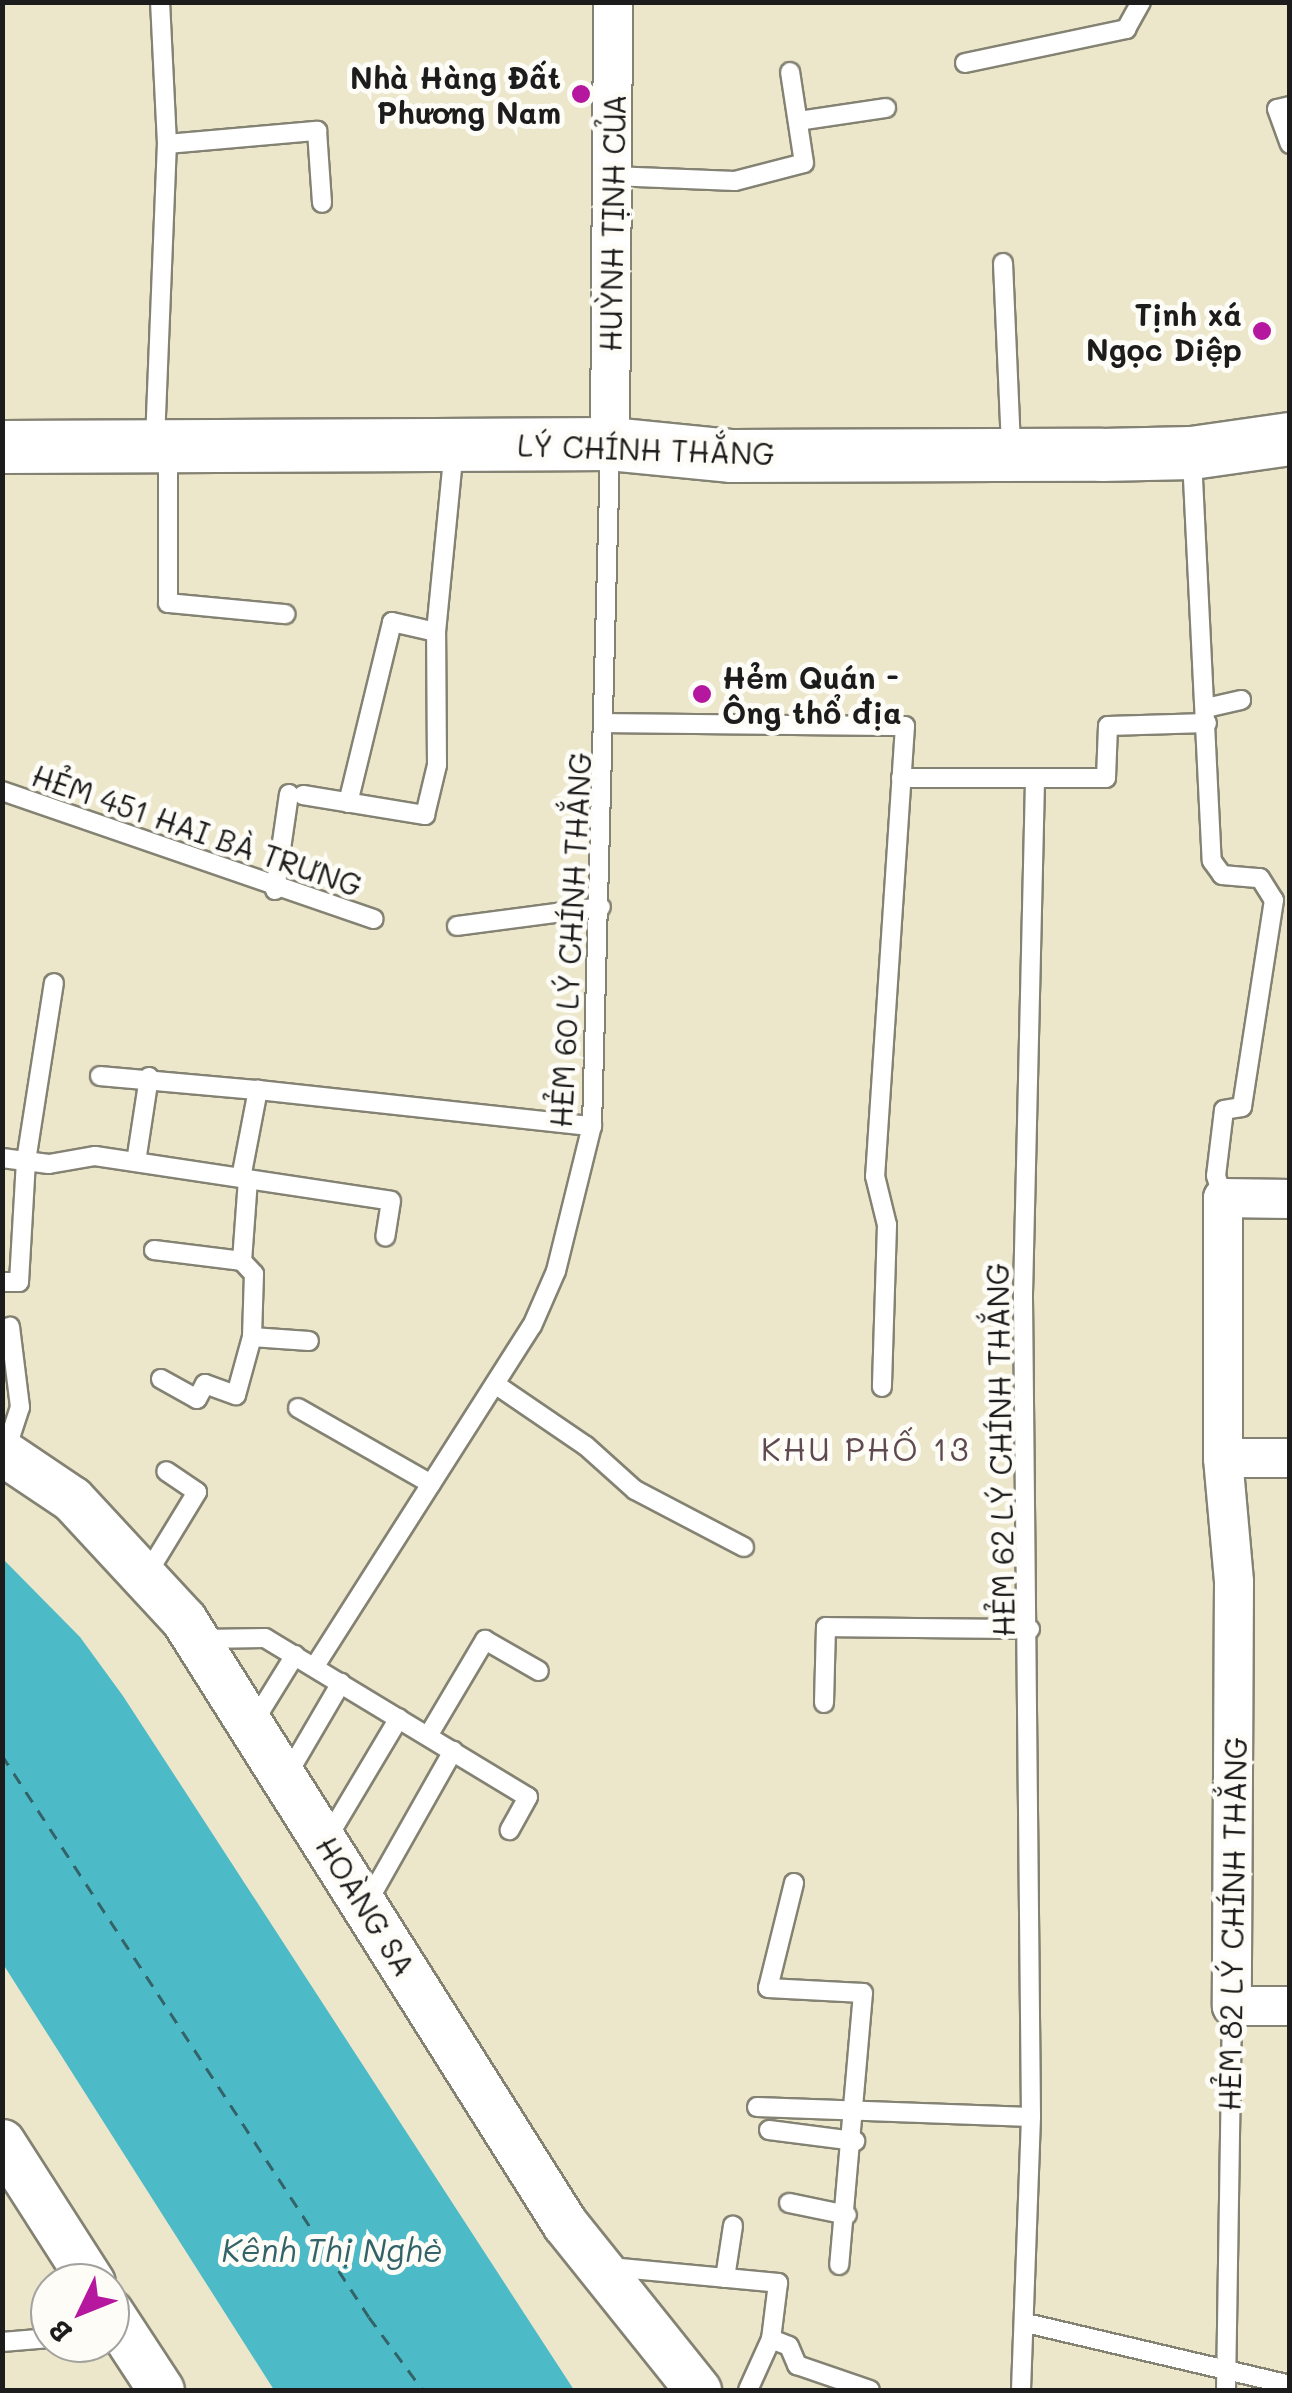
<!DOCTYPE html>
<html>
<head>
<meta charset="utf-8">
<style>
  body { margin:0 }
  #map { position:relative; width:1292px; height:2393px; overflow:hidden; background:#ece7ca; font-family:Mali,sans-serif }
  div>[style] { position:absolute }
  .water>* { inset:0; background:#4dbac7 }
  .ferry>* { height:2.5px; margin-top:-1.25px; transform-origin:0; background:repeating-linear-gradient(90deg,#326369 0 12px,transparent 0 22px) }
  .roads { filter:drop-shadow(2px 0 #848273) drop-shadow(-2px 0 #848273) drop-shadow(0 2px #848273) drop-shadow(0 -2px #848273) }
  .service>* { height:18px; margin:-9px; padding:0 9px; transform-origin:9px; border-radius:9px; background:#fff }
  .minor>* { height:38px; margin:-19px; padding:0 19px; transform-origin:19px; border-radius:19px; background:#fff }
  .tertiary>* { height:45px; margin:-22.5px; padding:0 22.5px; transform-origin:22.5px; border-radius:22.5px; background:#fff }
  .secondary>* { height:52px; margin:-26px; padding:0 26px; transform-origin:26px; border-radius:26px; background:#fff }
  .dots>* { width:28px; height:28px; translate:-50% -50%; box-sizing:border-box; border:5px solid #fdfcf7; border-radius:50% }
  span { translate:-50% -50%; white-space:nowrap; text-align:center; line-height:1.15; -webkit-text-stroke:10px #fdfcf7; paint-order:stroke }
  .poi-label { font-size:30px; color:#1c1c1c; font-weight:700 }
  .right { translate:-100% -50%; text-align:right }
  .left { translate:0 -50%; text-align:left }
  .street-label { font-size:30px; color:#1c1c1c }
  .neighbourhood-label { font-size:32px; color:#5e4950; letter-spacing:2.5px }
  .water-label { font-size:32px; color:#326369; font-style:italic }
  .frame { position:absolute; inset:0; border:5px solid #1c1c1c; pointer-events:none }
  .north { position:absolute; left:30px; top:2263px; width:100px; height:100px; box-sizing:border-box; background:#fdfcf7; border:2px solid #a3a29f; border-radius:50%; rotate:227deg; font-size:28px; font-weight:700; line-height:40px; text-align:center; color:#1c1c1c }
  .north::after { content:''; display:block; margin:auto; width:35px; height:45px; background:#b5179e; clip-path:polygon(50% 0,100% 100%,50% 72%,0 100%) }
</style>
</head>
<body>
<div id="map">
  <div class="water">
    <i style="clip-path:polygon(3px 1559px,80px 1637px,123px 1696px,574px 2390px,274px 2390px,3px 1964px)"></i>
  </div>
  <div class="ferry">
    <i style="left:2px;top:1755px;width:671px;rotate:56.85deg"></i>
    <i style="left:369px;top:2317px;width:91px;rotate:53.5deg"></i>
  </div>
  <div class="roads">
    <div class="service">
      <i style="left:965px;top:63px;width:165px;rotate:-11.9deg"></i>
      <i style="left:1126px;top:29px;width:31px;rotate:-61deg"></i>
      <i style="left:1290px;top:106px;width:13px;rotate:167deg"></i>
      <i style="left:1277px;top:109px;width:37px;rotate:70deg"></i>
      <i style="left:798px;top:121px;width:89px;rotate:-8.4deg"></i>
      <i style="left:167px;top:144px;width:151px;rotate:-5deg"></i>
      <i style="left:317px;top:131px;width:72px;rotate:86deg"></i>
      <i style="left:612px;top:176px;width:123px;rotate:2.3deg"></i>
      <i style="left:735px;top:181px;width:71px;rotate:-14.6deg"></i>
      <i style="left:804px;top:163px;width:92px;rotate:-98.7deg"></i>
      <i style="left:1003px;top:263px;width:186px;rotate:87.5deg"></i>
      <i style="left:155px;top:441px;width:297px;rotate:-87.7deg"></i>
      <i style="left:167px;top:144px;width:142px;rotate:-92.8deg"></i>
      <i style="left:168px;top:452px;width:151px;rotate:90deg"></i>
      <i style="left:168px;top:603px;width:118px;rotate:5.4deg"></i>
      <i style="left:1192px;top:458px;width:403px;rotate:87.2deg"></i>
      <i style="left:1212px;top:861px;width:17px;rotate:54deg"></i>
      <i style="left:1222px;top:875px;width:38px;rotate:5deg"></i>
      <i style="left:1260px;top:878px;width:26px;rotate:58deg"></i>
      <i style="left:1274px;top:900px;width:209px;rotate:98.8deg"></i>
      <i style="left:1242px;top:1107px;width:18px;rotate:171deg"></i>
      <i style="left:1224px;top:1110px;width:66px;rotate:96.9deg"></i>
      <i style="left:1216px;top:1176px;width:23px;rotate:72deg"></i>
      <i style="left:1206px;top:708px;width:36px;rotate:-13deg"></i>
      <i style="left:607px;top:723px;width:298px;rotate:0.6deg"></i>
      <i style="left:905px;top:726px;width:451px;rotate:93.8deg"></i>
      <i style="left:875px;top:1176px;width:50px;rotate:76.2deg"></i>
      <i style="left:887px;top:1225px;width:162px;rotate:91.8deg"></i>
      <i style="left:901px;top:778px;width:205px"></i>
      <i style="left:1106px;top:778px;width:52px;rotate:-87.8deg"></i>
      <i style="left:1108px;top:726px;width:99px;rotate:-1.7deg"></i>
      <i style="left:2px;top:791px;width:393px;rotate:19deg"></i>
      <i style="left:303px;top:795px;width:124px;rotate:9.3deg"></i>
      <i style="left:425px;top:815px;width:51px;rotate:-76.5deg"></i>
      <i style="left:437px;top:765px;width:133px;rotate:-90.4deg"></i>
      <i style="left:436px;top:632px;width:185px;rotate:-84.4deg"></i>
      <i style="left:348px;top:803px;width:186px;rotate:-76.3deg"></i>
      <i style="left:392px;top:622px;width:45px;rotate:12.8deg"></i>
      <i style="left:275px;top:890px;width:97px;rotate:-81.7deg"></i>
      <i style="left:457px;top:926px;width:145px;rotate:-7.5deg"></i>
      <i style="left:100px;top:1076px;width:159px;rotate:5.1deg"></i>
      <i style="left:2px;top:1158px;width:47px;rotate:7.3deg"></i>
      <i style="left:49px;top:1164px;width:47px;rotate:-9.9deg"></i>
      <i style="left:95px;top:1156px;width:299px;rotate:8.6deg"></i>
      <i style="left:391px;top:1201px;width:36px;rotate:99deg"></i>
      <i style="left:136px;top:1162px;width:86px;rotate:-81.3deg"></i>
      <i style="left:241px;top:1178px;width:90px;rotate:-79.1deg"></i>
      <i style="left:258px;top:1090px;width:336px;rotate:6.2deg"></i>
      <i style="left:154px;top:1250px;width:89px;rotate:7.1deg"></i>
      <i style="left:2px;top:1282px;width:17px"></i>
      <i style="left:19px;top:1282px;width:121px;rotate:-86.7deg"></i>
      <i style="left:26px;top:1161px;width:180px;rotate:-81.1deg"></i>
      <i style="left:252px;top:1337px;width:57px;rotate:4deg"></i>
      <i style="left:161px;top:1379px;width:41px;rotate:29.1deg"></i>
      <i style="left:197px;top:1399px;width:17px;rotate:-62deg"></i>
      <i style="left:205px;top:1384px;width:33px;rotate:20deg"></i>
      <i style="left:236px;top:1395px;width:60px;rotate:-74.6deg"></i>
      <i style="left:252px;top:1337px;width:63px;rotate:-88.2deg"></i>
      <i style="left:254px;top:1274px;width:18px;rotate:-133deg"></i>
      <i style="left:242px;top:1261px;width:81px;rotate:-85.8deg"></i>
      <i style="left:495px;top:1384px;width:110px;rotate:34.3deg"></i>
      <i style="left:586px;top:1446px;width:66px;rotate:41.9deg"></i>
      <i style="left:635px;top:1490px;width:123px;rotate:27.6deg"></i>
      <i style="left:298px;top:1408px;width:153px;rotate:29.7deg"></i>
      <i style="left:5px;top:1453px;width:48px;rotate:-71.9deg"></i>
      <i style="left:20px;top:1407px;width:81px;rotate:-97.1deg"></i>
      <i style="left:147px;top:1574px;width:96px;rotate:-58.6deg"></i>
      <i style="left:197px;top:1492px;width:37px;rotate:-146deg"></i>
      <i style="left:202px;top:1639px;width:63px;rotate:-0.9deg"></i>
      <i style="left:265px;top:1638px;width:307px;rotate:31.2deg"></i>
      <i style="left:528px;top:1797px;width:38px;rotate:119deg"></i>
      <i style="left:315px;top:1666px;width:403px;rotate:-57.5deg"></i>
      <i style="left:532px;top:1326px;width:60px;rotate:-66.4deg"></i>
      <i style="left:556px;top:1271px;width:149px;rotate:-76.1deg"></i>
      <i style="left:592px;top:1126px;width:676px;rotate:-88.47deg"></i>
      <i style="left:824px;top:1703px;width:76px;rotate:-88.5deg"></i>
      <i style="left:826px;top:1627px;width:204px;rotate:0.6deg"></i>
      <i style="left:253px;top:1723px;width:80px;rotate:-58.3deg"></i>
      <i style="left:428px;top:1736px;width:112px;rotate:-59.3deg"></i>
      <i style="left:485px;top:1640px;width:62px;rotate:29.9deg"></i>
      <i style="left:286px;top:1777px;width:109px;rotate:-59.7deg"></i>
      <i style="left:325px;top:1842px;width:144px;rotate:-59.2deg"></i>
      <i style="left:794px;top:1883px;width:108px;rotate:103.9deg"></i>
      <i style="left:768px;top:1988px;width:95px;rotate:3deg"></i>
      <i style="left:863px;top:1993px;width:273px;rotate:95deg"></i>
      <i style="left:367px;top:1903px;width:175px;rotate:-60.5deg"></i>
      <i style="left:757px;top:2107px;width:274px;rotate:2.1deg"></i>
      <i style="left:769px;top:2130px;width:87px;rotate:7.3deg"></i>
      <i style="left:789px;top:2203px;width:59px;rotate:11.7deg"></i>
      <i style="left:610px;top:2267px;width:169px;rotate:5.4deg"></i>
      <i style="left:778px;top:2283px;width:56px;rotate:97.1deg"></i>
      <i style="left:771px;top:2339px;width:19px;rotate:21deg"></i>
      <i style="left:789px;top:2346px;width:21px;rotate:67deg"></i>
      <i style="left:797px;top:2365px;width:77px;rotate:18.9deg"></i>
      <i style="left:725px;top:2278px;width:53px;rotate:-81.3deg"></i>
      <i style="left:1026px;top:2323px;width:271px;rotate:13.2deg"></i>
      <i style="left:2px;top:2342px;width:48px;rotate:-4.8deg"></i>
      <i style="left:748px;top:2390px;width:56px;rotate:-65.7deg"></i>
      <i style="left:1021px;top:2390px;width:273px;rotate:-87.9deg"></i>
      <i style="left:1031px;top:2117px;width:823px;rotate:-90.56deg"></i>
      <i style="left:1023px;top:1294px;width:512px;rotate:-88.66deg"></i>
      <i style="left:1226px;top:2390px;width:384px;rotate:-89.1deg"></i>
    </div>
    <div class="minor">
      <i style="left:610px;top:444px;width:442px;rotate:-89.6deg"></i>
      <i style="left:1290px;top:1199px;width:67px;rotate:-179.1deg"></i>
      <i style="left:1223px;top:1198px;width:260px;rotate:90deg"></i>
      <i style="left:1223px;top:1458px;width:124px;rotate:84.9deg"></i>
      <i style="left:1234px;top:1582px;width:424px;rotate:90.3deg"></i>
      <i style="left:1232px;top:2006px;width:58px"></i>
      <i style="left:1223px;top:1458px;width:67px"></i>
    </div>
    <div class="tertiary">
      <i style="left:2px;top:1452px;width:84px;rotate:33.9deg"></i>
      <i style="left:72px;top:1499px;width:165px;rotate:47.2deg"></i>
      <i style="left:184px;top:1620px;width:714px;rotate:57.76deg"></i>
      <i style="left:565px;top:2224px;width:213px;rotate:51.3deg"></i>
      <i style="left:2px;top:2142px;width:167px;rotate:57.4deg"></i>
      <i style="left:110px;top:2312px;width:93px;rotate:56.8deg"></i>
    </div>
    <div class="secondary">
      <i style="left:2px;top:447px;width:608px;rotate:-0.28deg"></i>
      <i style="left:610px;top:444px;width:123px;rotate:5.6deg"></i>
      <i style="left:732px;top:456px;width:370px;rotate:-0.2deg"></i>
      <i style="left:1102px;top:455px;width:90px;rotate:-1.3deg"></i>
      <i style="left:1192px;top:453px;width:99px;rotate:-8.1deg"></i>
    </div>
  </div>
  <div class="dots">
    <i style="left:581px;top:94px;background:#b5179e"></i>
    <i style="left:1262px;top:331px;background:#b5179e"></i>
    <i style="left:702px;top:694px;background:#b5179e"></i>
  </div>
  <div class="poi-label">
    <span class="right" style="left:561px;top:94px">Nhà Hàng Đất<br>Phương Nam</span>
    <span class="right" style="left:1242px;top:331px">Tịnh xá<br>Ngọc Diệp</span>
    <span class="left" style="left:722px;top:694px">Hẻm Quán -<br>Ông thổ địa</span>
  </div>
  <div class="street-label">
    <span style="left:612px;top:223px;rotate:-89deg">HUỲNH TỊNH CỦA</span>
    <span style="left:646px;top:449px;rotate:2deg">LÝ CHÍNH THẮNG</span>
    <span style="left:197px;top:830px;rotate:19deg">HẺM 451 HAI BÀ TRƯNG</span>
    <span style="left:570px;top:940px;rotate:-87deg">HẺM 60 LÝ CHÍNH THẮNG</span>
    <span style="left:1000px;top:1450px;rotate:-91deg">HẺM 62 LÝ CHÍNH THẮNG</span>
    <span style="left:366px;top:1906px;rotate:58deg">HOÀNG SA</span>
    <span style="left:1232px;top:1924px;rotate:-89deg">HẺM 82 LÝ CHÍNH THẮNG</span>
  </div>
  <div class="neighbourhood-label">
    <span style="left:866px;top:1448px">KHU PHỐ 13</span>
  </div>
  <div class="water-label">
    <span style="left:332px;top:2249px">Kênh Thị Nghè</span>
  </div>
  <div class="frame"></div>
  <div class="north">B</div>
</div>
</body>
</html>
